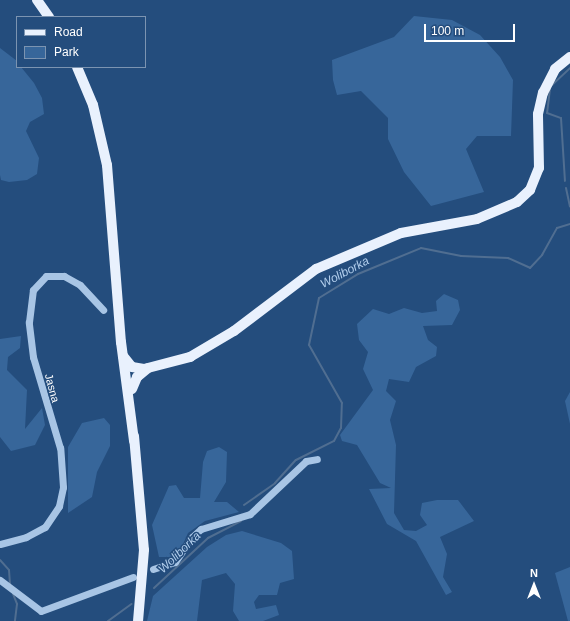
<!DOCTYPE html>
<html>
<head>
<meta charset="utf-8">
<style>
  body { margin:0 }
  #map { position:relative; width:570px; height:621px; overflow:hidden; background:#244d7d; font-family:Helvetica,sans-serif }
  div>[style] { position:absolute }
  .green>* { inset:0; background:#37669a }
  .stream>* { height:2px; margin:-1px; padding:0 1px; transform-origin:1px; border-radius:1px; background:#506e91 }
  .minor>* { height:7px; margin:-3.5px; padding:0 3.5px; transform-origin:3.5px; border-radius:3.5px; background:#a8c5e5 }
  .major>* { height:10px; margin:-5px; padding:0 5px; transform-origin:5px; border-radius:5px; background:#e9f1fd }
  span { translate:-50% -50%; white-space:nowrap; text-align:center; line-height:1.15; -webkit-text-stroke:3px #244d7d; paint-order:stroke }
  .street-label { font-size:11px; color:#fff }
  .water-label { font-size:12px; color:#b3cfed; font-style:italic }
  .legend { position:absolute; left:16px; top:16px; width:130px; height:52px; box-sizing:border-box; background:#244d7d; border:1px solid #7c94b1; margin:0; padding:5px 7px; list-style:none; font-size:12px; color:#fff }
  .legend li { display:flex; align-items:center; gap:8px; height:20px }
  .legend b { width:20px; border:1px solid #7c94b1 }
  .north { position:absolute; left:514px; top:565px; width:40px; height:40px; -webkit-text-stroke:3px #244d7d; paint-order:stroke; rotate:0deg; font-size:11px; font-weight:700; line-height:16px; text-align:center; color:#fff }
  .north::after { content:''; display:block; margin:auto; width:14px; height:18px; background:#fff; clip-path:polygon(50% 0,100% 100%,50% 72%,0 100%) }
  .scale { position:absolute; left:424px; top:24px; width:91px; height:18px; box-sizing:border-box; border:2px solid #fff; border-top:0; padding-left:5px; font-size:12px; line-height:14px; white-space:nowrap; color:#fff; -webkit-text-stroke:3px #244d7d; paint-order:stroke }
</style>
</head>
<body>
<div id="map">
  <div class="green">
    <i style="clip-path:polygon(414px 16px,452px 20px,480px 35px,500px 57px,513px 80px,511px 136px,477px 136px,466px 149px,484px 192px,431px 206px,404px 172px,388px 139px,388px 118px,361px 91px,337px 95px,333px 80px,332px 60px,394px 37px)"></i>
    <i style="clip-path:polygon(0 48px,17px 61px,17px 67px,21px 67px,34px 83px,42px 98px,44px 114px,30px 122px,26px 131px,39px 158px,37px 174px,27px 180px,9px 182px,1px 180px,0 175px)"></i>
    <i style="clip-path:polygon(444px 294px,458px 300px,460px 310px,452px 325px,423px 326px,428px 340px,437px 347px,436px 356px,416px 367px,409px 382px,389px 379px,386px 391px,396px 401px,390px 420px,396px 445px,394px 513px,404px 530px,416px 531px,427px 525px,420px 515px,422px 503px,437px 500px,458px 500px,474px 521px,440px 537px,447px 554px,443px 577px,452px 592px,446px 595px,416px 541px,387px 524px,369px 489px,391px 488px,380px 483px,357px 445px,342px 441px,340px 435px,373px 390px,363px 369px,368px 352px,359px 340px,357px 324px,373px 309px,389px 314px,404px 308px,422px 313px,437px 311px,436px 301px)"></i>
    <i style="clip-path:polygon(21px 336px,20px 348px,8px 357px,7px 370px,27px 390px,25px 429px,42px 408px,45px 425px,35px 445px,11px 451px,0 437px,0 339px)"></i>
    <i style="clip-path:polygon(570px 392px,570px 424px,565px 401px)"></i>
    <i style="clip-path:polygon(104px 418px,110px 425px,110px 446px,97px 472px,92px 497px,68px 513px,68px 447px,82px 423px)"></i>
    <i style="clip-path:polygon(219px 447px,227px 452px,226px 482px,214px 502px,227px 502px,239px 512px,205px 521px,188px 533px,180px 551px,172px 557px,159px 557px,152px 525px,169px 486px,176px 485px,184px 498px,200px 498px,203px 462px,207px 451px)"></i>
    <i style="clip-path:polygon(242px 531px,281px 543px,292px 551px,294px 579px,280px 583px,277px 595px,259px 595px,254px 602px,256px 609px,276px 605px,279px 615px,263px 621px,239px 621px,233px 611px,235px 584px,226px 573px,202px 580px,197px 621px,147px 621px,153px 596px,207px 547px,226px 535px)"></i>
    <i style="clip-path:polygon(570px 567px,570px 621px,568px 621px,555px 573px)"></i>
  </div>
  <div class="stream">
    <i style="left:552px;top:85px;width:25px;rotate:-43deg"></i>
    <i style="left:550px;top:89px;width:24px;rotate:97deg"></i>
    <i style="left:547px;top:113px;width:15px;rotate:20deg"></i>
    <i style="left:561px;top:118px;width:63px;rotate:86.4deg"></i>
    <i style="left:566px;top:188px;width:19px;rotate:78deg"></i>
    <i style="left:244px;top:505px;width:38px;rotate:-35deg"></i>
    <i style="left:275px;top:483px;width:31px;rotate:-48deg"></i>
    <i style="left:296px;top:460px;width:42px;rotate:-26.6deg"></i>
    <i style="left:334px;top:441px;width:15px;rotate:-62deg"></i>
    <i style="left:341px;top:428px;width:25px;rotate:-88deg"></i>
    <i style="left:342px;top:403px;width:67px;rotate:-119.6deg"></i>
    <i style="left:309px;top:345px;width:48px;rotate:-78deg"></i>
    <i style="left:319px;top:298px;width:46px;rotate:-31.6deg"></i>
    <i style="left:358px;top:274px;width:68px;rotate:-22.4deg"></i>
    <i style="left:421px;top:248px;width:41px;rotate:11.3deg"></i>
    <i style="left:461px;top:256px;width:47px;rotate:2.4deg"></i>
    <i style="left:508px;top:258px;width:24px;rotate:24deg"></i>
    <i style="left:530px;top:268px;width:18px;rotate:-47deg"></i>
    <i style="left:542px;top:255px;width:31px;rotate:-61deg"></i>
    <i style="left:557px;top:228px;width:14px;rotate:-17deg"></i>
    <i style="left:0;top:560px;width:13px;rotate:48deg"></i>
    <i style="left:9px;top:570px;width:16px;rotate:86deg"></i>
    <i style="left:154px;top:588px;width:74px;rotate:-42.8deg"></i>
    <i style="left:208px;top:538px;width:37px;rotate:-27deg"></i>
    <i style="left:13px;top:594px;width:11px;rotate:68deg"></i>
    <i style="left:17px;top:604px;width:17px;rotate:97deg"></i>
    <i style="left:108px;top:621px;width:29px;rotate:-36deg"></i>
  </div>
  <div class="minor">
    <i style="left:0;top:544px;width:27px;rotate:-15deg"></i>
    <i style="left:26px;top:537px;width:21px;rotate:-28deg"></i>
    <i style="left:45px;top:527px;width:25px;rotate:-56deg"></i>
    <i style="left:59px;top:506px;width:19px;rotate:-78deg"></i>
    <i style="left:63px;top:487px;width:39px;rotate:-94deg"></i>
    <i style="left:60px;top:448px;width:95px;rotate:-106.5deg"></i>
    <i style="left:33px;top:357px;width:35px;rotate:-97deg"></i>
    <i style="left:29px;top:322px;width:32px;rotate:-83deg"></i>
    <i style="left:33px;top:290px;width:19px;rotate:-47deg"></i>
    <i style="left:46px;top:276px;width:18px"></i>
    <i style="left:64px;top:276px;width:18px;rotate:29deg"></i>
    <i style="left:80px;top:285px;width:34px;rotate:47deg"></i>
    <i style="left:153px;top:569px;width:23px;rotate:-18deg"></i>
    <i style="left:175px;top:562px;width:30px;rotate:-56deg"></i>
    <i style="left:192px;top:537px;width:12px;rotate:-42deg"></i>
    <i style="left:201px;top:529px;width:51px;rotate:-17deg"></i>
    <i style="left:250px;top:514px;width:77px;rotate:-43.4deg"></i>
    <i style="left:306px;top:461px;width:11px;rotate:-10deg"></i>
    <i style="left:0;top:580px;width:51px;rotate:37.1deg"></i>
    <i style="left:41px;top:611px;width:98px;rotate:-20.3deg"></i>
  </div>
  <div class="major">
    <i style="left:37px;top:0;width:21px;rotate:55deg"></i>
    <i style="left:77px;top:67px;width:41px;rotate:67.2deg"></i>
    <i style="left:93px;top:105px;width:62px;rotate:76.9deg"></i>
    <i style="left:107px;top:165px;width:178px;rotate:85.5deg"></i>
    <i style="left:121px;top:342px;width:100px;rotate:82.5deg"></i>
    <i style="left:123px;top:356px;width:14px;rotate:51deg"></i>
    <i style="left:132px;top:367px;width:12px;rotate:9deg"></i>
    <i style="left:144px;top:369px;width:48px;rotate:-14.6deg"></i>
    <i style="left:190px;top:357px;width:51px;rotate:-30.6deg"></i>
    <i style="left:234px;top:331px;width:103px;rotate:-37.1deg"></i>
    <i style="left:316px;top:269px;width:92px;rotate:-23deg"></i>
    <i style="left:401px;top:233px;width:77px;rotate:-10.4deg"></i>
    <i style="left:477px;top:219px;width:43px;rotate:-23deg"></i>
    <i style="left:517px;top:202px;width:18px;rotate:-43deg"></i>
    <i style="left:530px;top:190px;width:24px;rotate:-68deg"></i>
    <i style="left:539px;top:168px;width:54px;rotate:-91.1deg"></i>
    <i style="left:538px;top:114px;width:22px;rotate:-77deg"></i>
    <i style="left:543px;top:93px;width:27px;rotate:-63deg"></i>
    <i style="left:555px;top:69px;width:19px;rotate:-39deg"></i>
    <i style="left:132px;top:389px;width:13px;rotate:-67deg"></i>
    <i style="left:137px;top:377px;width:14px;rotate:-39deg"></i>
    <i style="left:134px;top:436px;width:114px;rotate:85deg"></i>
    <i style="left:144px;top:550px;width:71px;rotate:94.8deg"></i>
  </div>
  <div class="street-label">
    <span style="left:52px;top:388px;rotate:75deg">Jasna</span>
  </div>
  <div class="water-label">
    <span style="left:345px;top:273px;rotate:-28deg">Woliborka</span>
    <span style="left:180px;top:553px;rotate:-44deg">Woliborka</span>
  </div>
  <ul class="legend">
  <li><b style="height:5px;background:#e9f1fd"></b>Road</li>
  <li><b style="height:11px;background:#37669a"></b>Park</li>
  </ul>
  <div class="north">N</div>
  <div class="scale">100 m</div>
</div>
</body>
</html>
